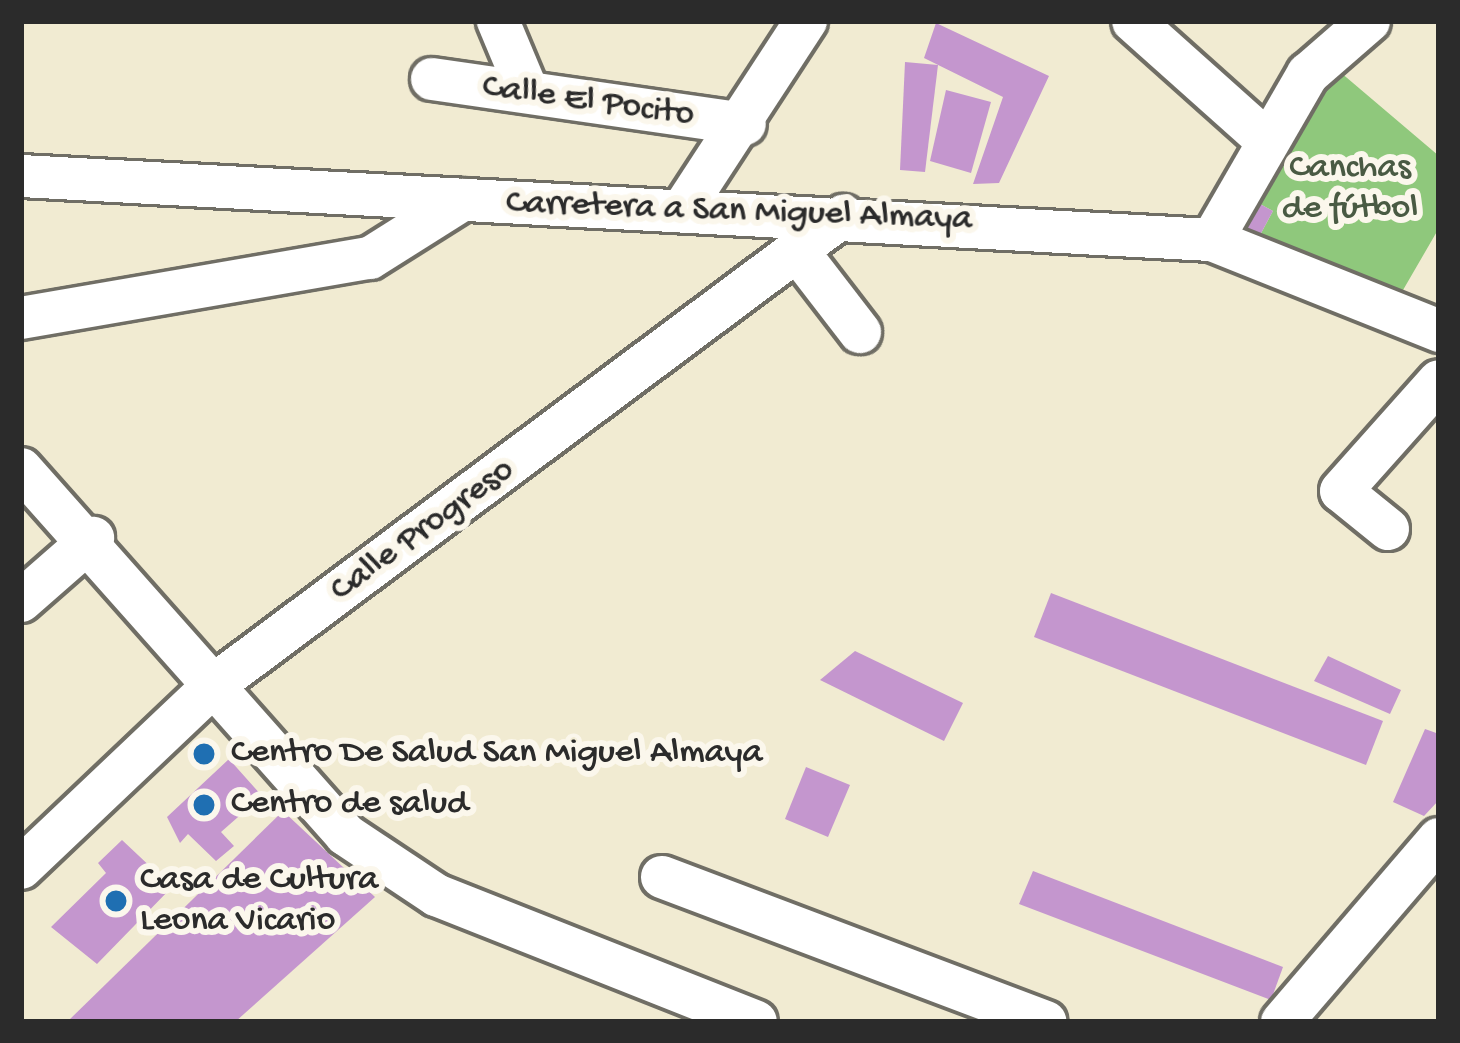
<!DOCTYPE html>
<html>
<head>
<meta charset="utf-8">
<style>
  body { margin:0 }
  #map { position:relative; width:1460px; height:1043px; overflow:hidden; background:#f1ebd2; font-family:"Gochi Hand",sans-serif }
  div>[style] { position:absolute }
  .green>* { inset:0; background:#8fc87c }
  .building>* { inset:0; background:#c496ce }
  .roads { filter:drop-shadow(3px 0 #706e65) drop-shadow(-3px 0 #706e65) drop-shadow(0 3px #706e65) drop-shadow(0 -3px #706e65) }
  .minor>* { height:42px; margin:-21px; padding:0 21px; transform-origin:21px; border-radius:21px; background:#fff }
  .dots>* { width:33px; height:33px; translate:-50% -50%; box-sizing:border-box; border:6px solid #fbf7ec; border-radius:50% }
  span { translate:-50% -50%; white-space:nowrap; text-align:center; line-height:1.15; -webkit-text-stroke:12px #fbf7ec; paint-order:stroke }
  .street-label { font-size:36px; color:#2b2b2b }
  .park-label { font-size:36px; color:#495a43 }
  .poi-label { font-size:36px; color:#2b2b2b }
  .left { translate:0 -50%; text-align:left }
  .frame { position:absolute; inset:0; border:24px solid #2b2b2b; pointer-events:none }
</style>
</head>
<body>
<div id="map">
  <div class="green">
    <i style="clip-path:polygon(1333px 66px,1439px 156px,1439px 228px,1399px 297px,1259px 237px,1273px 211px,1247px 197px)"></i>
  </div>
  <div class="building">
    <i style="clip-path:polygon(936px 23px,1049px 76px,999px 183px,973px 184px,1003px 97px,924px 58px)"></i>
    <i style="clip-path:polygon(905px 62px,938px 65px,925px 172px,900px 170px)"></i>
    <i style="clip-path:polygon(946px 90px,991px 102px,971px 173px,930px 161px)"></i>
    <i style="clip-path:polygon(1247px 197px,1273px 211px,1259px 237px,1230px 223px)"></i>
    <i style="clip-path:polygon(1051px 593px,1383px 721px,1366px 765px,1034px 637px)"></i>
    <i style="clip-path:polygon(855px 651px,963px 703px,944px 741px,820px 680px)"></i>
    <i style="clip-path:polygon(1328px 656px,1401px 690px,1390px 714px,1314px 681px)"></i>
    <i style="clip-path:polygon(1425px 729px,1439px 734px,1439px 800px,1424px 816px,1393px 802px)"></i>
    <i style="clip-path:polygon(229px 759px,262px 796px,221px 832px,234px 846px,216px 861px,188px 834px,180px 843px,167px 817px)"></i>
    <i style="clip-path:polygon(806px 767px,850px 785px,828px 837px,785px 819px)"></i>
    <i style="clip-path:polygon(283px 811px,375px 897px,235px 1022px,67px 1022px)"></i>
    <i style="clip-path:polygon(122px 840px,172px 887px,97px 964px,51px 927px,106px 873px,98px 863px)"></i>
    <i style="clip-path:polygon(1033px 871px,1283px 967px,1271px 1000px,1019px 904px)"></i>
  </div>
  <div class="roads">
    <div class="minor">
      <i style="left:498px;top:21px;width:73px;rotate:67.3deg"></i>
      <i style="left:1133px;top:21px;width:178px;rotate:41.8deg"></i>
      <i style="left:432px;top:79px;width:316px;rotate:8.2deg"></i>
      <i style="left:21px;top:176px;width:1193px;rotate:3.08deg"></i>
      <i style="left:1212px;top:240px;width:245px;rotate:21.8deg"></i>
      <i style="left:682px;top:211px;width:227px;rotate:-56.9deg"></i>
      <i style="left:1212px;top:240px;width:192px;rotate:-60deg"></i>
      <i style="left:1308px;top:74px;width:81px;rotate:-41deg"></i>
      <i style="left:796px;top:249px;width:105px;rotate:52.4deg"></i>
      <i style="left:21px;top:318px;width:354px;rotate:-9.8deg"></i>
      <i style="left:370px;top:258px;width:109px;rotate:-32.2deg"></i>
      <i style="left:21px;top:469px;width:489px;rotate:48.4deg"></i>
      <i style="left:346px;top:835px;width:108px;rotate:33.7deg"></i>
      <i style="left:436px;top:895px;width:344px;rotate:21.6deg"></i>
      <i style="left:1388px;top:529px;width:60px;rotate:-141deg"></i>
      <i style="left:1341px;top:491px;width:147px;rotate:-48.3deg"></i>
      <i style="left:21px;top:601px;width:96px;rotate:-41.2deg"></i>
      <i style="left:21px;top:868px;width:266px;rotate:-43.5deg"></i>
      <i style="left:214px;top:685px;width:785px;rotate:-36.71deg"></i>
      <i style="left:662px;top:877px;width:410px;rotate:20.7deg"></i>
      <i style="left:1282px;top:1022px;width:241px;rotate:-49.4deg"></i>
    </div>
  </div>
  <div class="dots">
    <i style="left:204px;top:754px;background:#1f6fb2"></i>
    <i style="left:204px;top:805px;background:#1f6fb2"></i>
    <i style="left:116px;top:901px;background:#1f6fb2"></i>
  </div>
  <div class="street-label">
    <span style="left:588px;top:102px;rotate:8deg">Calle El Pocito</span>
    <span style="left:739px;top:212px;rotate:2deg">Carretera a San Miguel Almaya</span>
    <span style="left:423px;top:531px;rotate:-36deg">Calle Progreso</span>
  </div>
  <div class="park-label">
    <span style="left:1350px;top:189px">Canchas<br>de fútbol</span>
  </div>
  <div class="poi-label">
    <span class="left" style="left:231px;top:754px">Centro De Salud San Miguel Almaya</span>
    <span class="left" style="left:231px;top:805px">Centro de salud</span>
    <span class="left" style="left:140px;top:901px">Casa de Cultura<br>Leona Vicario</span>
  </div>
  <div class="frame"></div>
</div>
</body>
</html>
